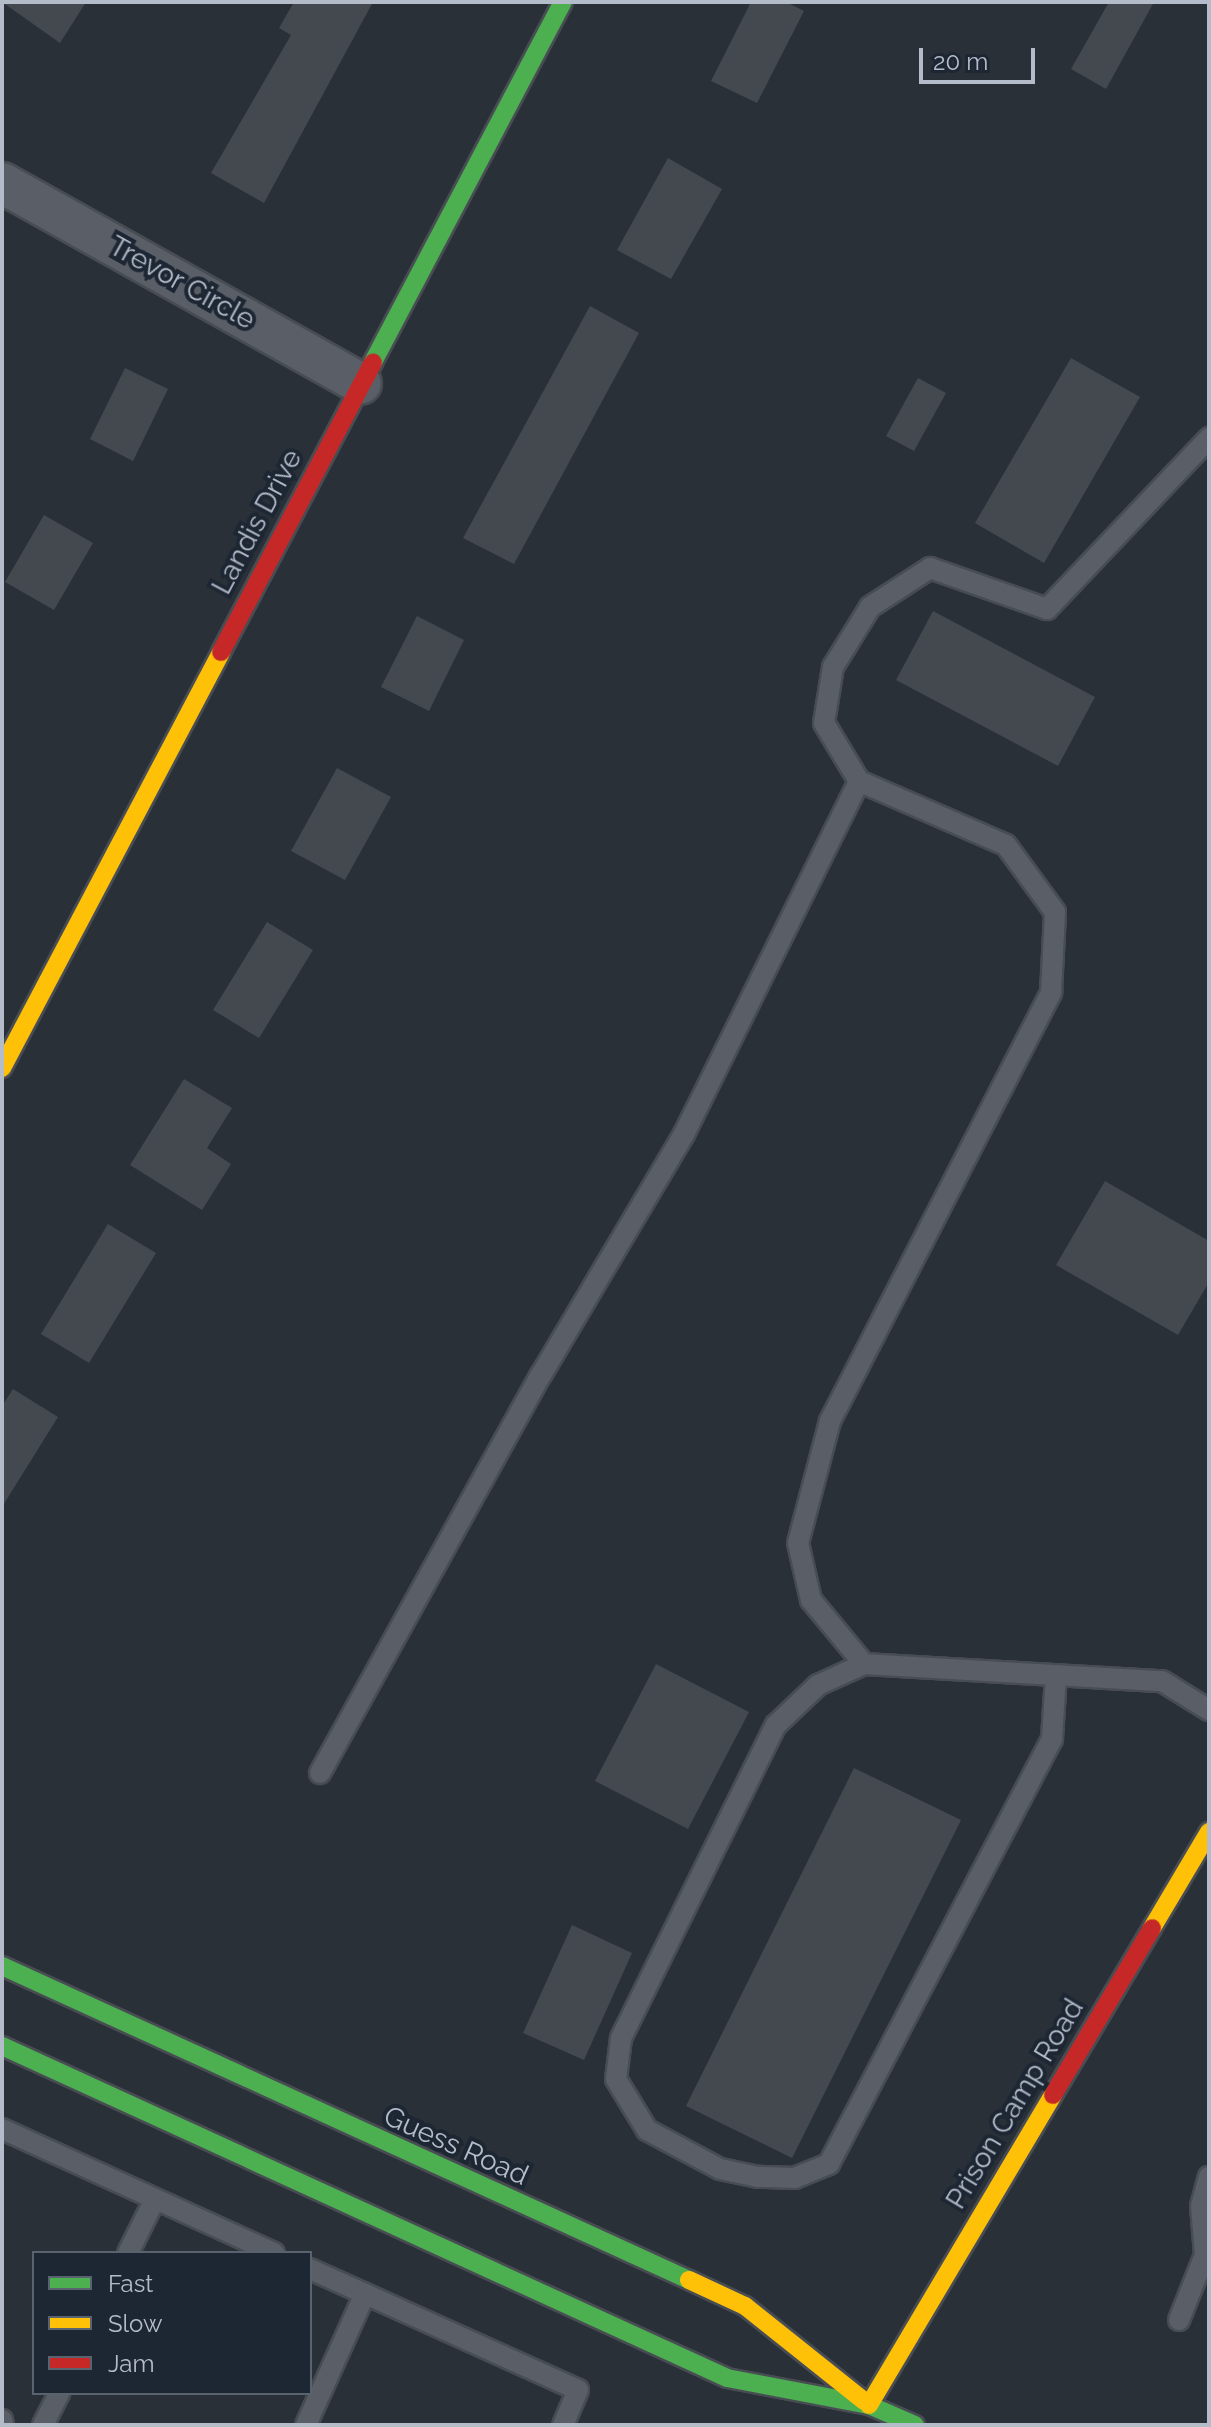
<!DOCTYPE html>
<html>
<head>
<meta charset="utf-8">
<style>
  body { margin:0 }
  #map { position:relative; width:1211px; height:2427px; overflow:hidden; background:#2a3038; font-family:Raleway,sans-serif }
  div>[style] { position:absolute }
  .building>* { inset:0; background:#444950 }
  .roads { filter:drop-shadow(2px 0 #484c53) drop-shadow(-2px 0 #484c53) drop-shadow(0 2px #484c53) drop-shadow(0 -2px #484c53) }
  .lane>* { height:20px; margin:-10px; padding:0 10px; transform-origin:10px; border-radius:10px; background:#5a5e66 }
  .street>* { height:40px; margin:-20px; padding:0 20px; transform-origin:20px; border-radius:20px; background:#5a5e66 }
  .fast>* { height:18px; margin:-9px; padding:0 9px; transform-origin:9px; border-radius:9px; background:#4caf50 }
  .slow>* { height:18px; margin:-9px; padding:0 9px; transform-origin:9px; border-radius:9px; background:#ffc107 }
  .jam>* { height:18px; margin:-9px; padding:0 9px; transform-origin:9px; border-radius:9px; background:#c62828 }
  span { translate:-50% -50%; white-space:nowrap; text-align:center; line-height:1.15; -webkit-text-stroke:8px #1d2633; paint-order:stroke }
  .street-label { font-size:28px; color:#b4bcc9 }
  .frame { position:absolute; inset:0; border:4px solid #b4bcc9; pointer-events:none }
  .legend { position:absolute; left:32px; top:2251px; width:280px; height:144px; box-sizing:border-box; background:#1d2633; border:2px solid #59626f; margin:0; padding:10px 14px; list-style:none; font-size:24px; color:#b4bcc9 }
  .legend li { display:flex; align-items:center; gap:16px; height:40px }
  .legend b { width:40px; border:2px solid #59626f }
  .scale { position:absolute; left:919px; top:48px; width:116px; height:36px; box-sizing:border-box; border:4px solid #b4bcc9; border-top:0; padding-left:10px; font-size:24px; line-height:28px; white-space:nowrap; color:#b4bcc9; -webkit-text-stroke:6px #1d2633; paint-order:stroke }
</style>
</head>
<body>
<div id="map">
  <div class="building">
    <i style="clip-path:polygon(2px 2px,86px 2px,60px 43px)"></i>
    <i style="clip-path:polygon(294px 2px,373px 2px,264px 203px,211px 173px,291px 35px,279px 28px)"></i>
    <i style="clip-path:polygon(751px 2px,786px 2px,804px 11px,757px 103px,711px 81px)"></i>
    <i style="clip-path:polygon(1109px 2px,1154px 2px,1106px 89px,1071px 69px)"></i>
    <i style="clip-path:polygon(668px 158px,722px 189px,671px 279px,617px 250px)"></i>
    <i style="clip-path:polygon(590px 306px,639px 333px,514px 564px,463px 538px)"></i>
    <i style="clip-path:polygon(1071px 358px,1140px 397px,1044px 563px,975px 523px)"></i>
    <i style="clip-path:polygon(125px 368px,168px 389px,133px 461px,90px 439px)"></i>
    <i style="clip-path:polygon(918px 378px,946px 393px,914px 451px,886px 436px)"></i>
    <i style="clip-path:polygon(44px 515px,93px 543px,54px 610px,5px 582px)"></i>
    <i style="clip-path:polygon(933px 611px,1095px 697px,1058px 766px,896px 680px)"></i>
    <i style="clip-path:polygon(417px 616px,464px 640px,429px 711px,381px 687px)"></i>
    <i style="clip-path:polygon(337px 768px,391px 797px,345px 880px,291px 851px)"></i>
    <i style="clip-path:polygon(267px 922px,313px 950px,259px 1038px,213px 1010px)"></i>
    <i style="clip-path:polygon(184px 1079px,232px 1108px,207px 1148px,231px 1164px,202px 1210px,130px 1165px)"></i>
    <i style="clip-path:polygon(1105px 1181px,1209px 1241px,1209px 1282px,1178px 1335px,1056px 1265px)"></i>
    <i style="clip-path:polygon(108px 1224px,156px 1253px,89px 1363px,41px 1334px)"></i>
    <i style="clip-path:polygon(13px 1389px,58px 1417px,2px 1507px,2px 1406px)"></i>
    <i style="clip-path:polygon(656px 1664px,749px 1712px,688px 1829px,595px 1781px)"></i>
    <i style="clip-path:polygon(854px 1768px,961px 1820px,792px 2158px,686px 2106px)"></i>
    <i style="clip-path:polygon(572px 1925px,632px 1953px,584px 2060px,523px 2033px)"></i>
  </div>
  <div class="roads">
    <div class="lane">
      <i style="left:864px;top:1664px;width:83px;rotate:-129.6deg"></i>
      <i style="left:811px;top:1600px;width:58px;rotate:-102.8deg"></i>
      <i style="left:798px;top:1543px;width:126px;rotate:-75.3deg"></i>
      <i style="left:830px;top:1421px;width:483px;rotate:-62.7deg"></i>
      <i style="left:1051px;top:992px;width:80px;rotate:-87.1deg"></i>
      <i style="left:1055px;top:912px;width:83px;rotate:-126.2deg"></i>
      <i style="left:1006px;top:845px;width:160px;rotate:-156.5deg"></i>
      <i style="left:859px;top:781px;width:68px;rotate:-121.1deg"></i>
      <i style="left:824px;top:723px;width:57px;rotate:-80.9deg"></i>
      <i style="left:833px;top:667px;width:70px;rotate:-58.3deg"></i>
      <i style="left:870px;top:607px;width:72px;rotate:-33deg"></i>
      <i style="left:930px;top:568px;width:124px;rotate:19.3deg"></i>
      <i style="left:1047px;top:609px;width:236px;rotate:-46.5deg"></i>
      <i style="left:1056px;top:1675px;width:64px;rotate:93.6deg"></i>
      <i style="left:1052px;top:1739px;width:480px;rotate:117.7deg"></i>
      <i style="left:829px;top:2164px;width:37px;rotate:158deg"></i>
      <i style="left:795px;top:2178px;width:37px;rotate:-178deg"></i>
      <i style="left:758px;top:2177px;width:39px;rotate:-168deg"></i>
      <i style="left:720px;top:2169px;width:83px;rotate:-151.9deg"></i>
      <i style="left:647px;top:2130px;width:60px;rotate:-121.3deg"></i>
      <i style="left:616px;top:2079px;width:41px;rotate:-83deg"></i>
      <i style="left:621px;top:2038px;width:349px;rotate:-63.7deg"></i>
      <i style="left:776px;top:1725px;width:58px;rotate:-43.6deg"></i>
      <i style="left:818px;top:1685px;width:51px;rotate:-24.5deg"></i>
      <i style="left:864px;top:1664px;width:298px;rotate:3.3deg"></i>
      <i style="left:1162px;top:1681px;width:55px;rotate:31.7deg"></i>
      <i style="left:320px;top:1773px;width:455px;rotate:-61deg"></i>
      <i style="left:541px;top:1375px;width:280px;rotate:-59.3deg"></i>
      <i style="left:684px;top:1134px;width:394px;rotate:-63.6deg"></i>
      <i style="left:2px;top:2129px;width:299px;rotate:24.5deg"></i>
      <i style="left:128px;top:2253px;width:60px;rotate:-63.4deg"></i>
      <i style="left:310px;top:2269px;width:294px;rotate:24.3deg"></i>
      <i style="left:578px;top:2390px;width:38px;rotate:113deg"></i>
      <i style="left:1179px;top:2320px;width:70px;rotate:-68.2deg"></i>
      <i style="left:1205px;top:2255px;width:49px;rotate:-94.7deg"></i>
      <i style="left:1201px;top:2206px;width:30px;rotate:-75deg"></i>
      <i style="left:2px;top:2420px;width:5px;rotate:79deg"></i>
      <i style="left:43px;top:2425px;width:36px;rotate:-63deg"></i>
      <i style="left:306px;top:2425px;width:144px;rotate:-65.8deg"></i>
    </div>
    <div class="street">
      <i style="left:2px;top:183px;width:411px;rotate:29.2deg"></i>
    </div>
    <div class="fast">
      <i style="left:373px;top:362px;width:407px;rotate:-62.2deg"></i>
      <i style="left:2px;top:1966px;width:755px;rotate:24.56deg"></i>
      <i style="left:2px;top:2046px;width:797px;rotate:24.6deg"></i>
      <i style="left:727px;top:2378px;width:145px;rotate:10.8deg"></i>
      <i style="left:869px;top:2405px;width:50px;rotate:23.5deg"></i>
    </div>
    <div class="slow">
      <i style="left:2px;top:1068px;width:470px;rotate:-62.2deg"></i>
      <i style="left:1152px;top:1928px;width:112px;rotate:-59.3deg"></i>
      <i style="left:689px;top:2280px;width:62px;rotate:24.9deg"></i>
      <i style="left:745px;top:2306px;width:152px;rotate:38.6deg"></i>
      <i style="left:869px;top:2405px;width:360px;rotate:-59.3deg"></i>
    </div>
    <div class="jam">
      <i style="left:221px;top:652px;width:327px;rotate:-62.3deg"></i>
      <i style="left:1053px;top:2095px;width:194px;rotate:-59.3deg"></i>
    </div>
  </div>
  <div class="street-label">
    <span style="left:182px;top:283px;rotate:29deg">Trevor Circle</span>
    <span style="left:257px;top:522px;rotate:-62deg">Landis Drive</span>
    <span style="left:1015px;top:2104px;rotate:-59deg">Prison Camp Road</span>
    <span style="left:456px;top:2146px;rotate:24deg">Guess Road</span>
  </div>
  <div class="frame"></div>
  <ul class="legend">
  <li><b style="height:10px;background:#4caf50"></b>Fast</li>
  <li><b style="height:10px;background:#ffc107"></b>Slow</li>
  <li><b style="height:10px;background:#c62828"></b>Jam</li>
  </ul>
  <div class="scale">20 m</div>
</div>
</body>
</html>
